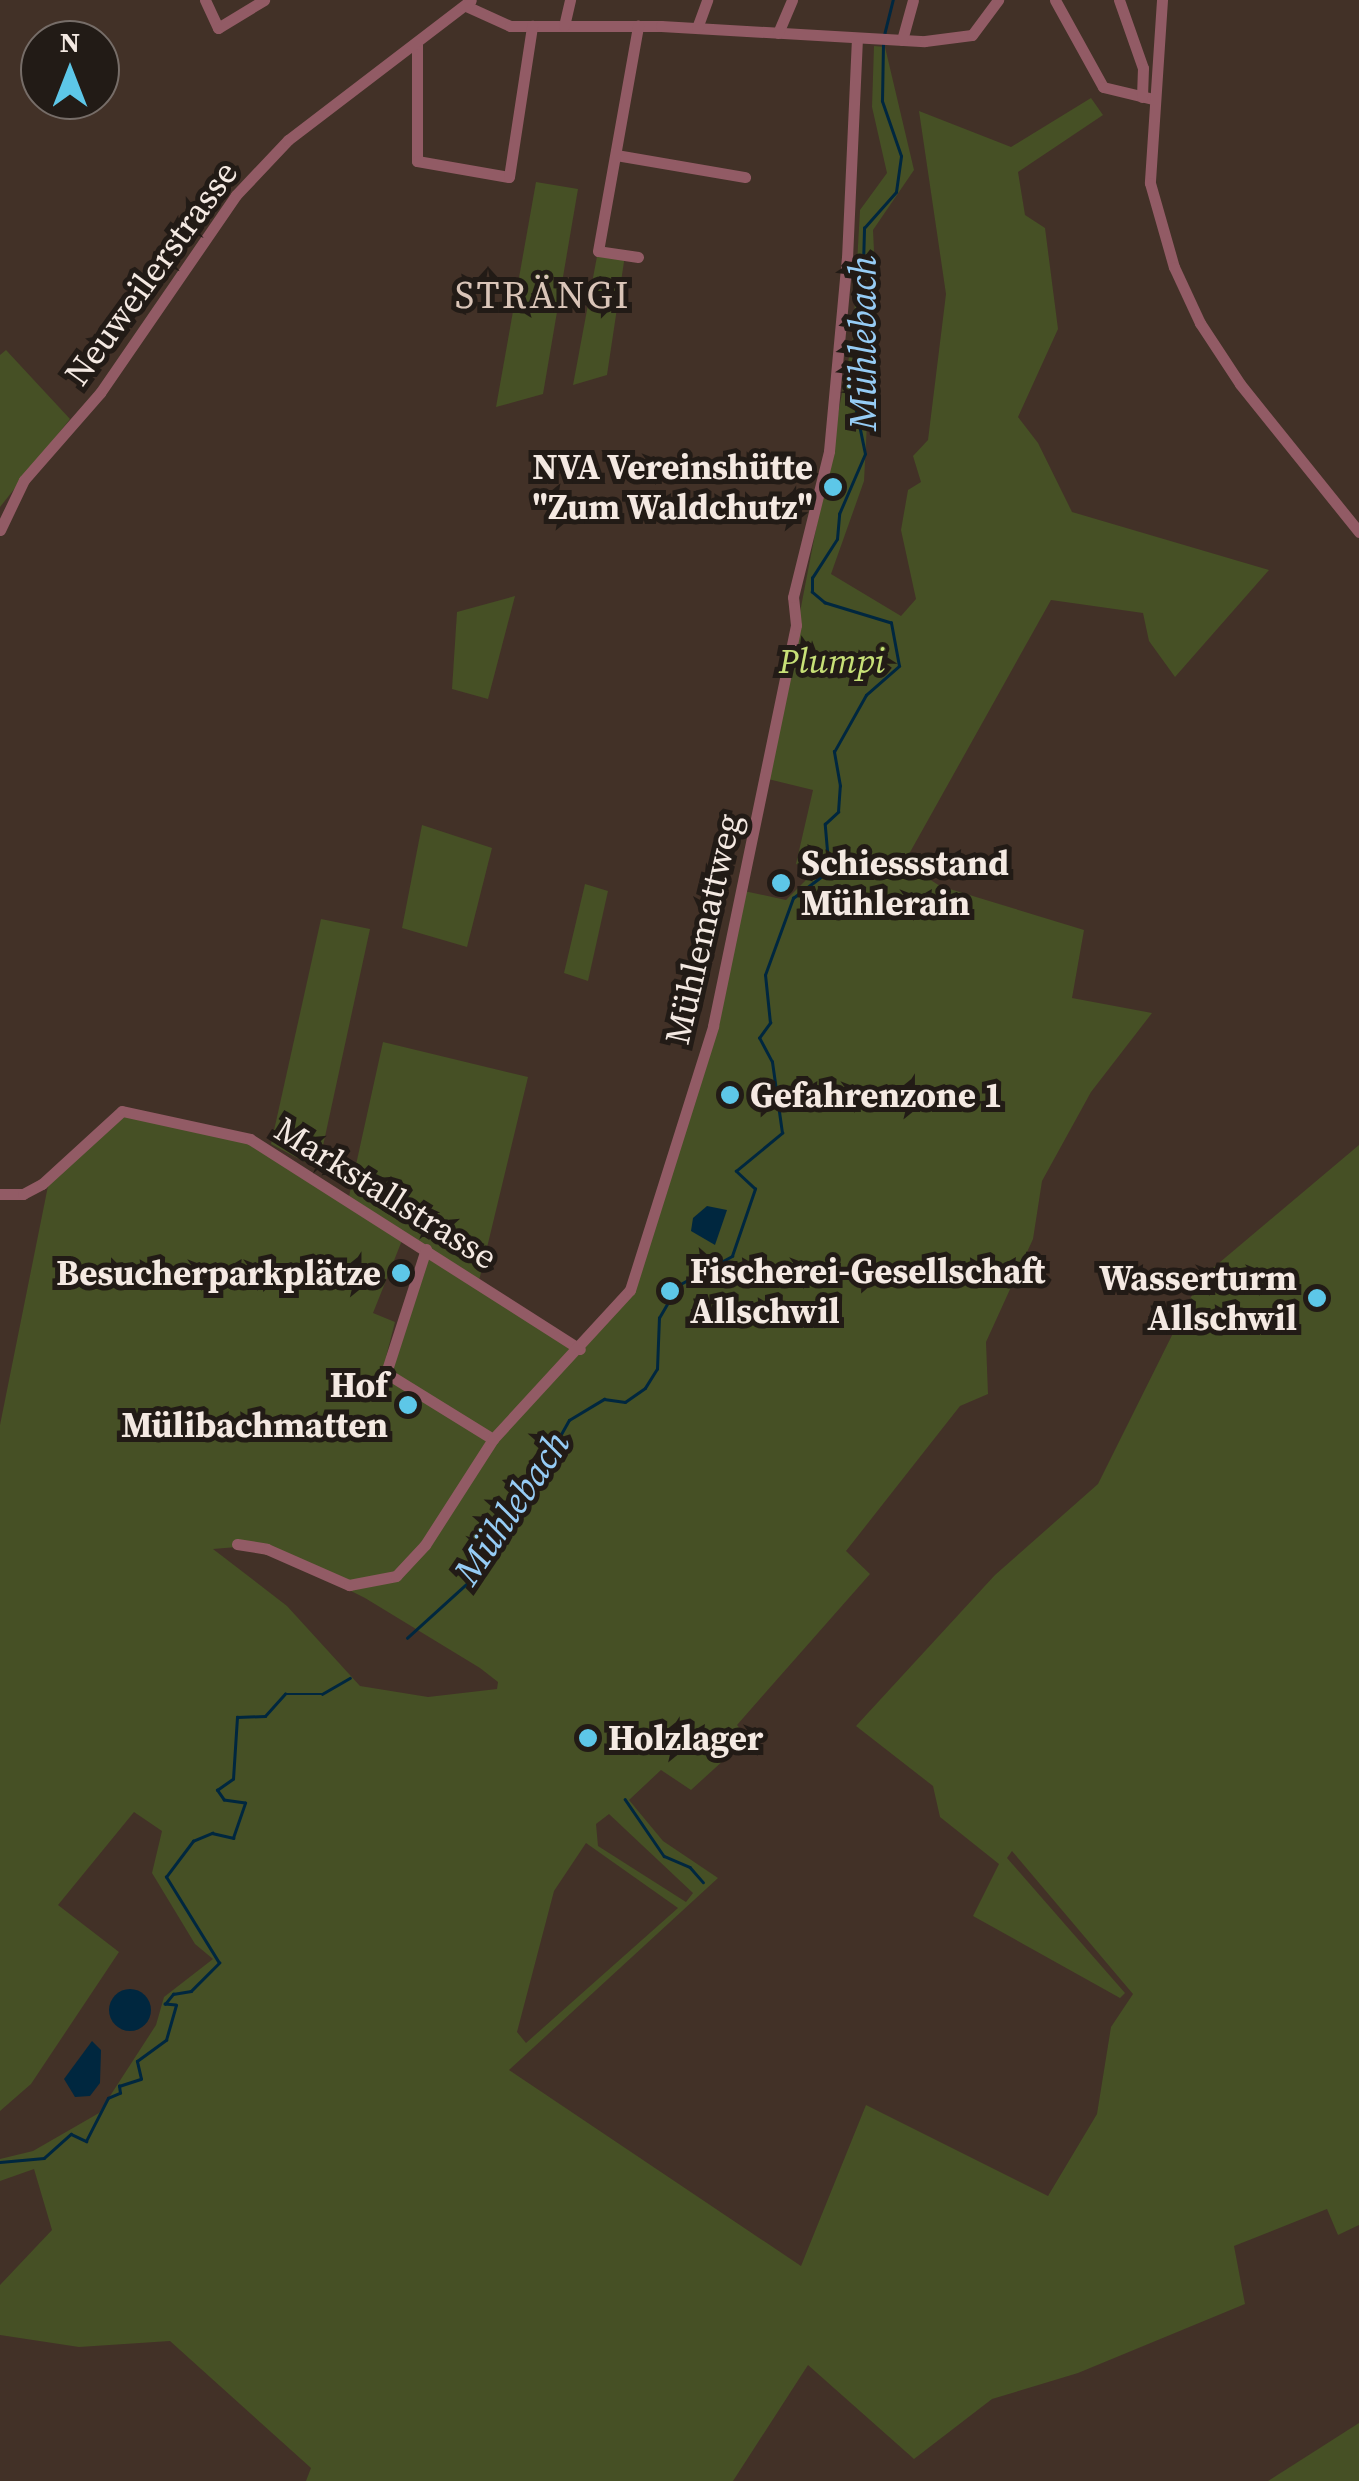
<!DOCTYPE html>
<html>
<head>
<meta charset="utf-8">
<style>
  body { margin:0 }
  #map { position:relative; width:1359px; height:2481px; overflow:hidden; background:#423127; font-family:"Source Serif 4",serif }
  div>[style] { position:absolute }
  .green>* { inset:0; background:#465025 }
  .water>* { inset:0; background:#00273f }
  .round { border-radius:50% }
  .stream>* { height:2.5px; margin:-1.25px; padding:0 1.25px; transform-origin:1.25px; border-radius:1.25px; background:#00273f }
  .minor>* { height:11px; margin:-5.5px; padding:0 5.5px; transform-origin:5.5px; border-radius:5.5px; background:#925b65 }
  .dots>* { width:28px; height:28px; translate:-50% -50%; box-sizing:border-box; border:5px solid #221b16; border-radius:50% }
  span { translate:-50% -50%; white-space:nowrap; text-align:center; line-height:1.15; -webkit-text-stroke:10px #221b16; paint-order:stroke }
  .street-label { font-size:35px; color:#f4e9e2 }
  .poi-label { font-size:35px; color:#f4e9e2; font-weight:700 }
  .right { translate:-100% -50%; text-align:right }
  .left { translate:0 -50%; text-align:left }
  .park-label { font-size:35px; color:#c7e077; font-style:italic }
  .neighbourhood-label { font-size:38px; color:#dac5b8; letter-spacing:2.5px }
  .water-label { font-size:38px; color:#96ccf5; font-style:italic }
  .north { position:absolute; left:20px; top:20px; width:100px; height:100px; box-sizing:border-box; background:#221b16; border:2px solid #766d68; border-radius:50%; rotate:0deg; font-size:28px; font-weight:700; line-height:40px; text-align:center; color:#f4e9e2 }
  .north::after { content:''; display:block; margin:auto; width:35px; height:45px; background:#5dc7e8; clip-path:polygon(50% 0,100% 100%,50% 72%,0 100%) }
</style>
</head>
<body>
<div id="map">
  <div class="green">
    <i style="clip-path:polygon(evenodd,874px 46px,885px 47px,914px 170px,873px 230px,878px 333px,871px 347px,864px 481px,831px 574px,901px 616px,916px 599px,901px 530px,908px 490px,921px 482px,913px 456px,928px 440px,946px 294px,919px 111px,1011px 147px,1091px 98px,1103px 115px,1018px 172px,1025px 215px,1045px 228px,1058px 329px,1018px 417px,1038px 443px,1072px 512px,1269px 570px,1175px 677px,1149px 641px,1143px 613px,1051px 600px,904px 863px,940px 886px,1084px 930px,1072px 998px,1152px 1013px,1091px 1092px,1042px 1181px,1033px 1239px,986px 1342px,988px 1394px,960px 1406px,846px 1551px,870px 1574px,737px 1725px,748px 1738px,691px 1790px,661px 1770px,629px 1800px,663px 1841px,718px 1878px,509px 2070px,801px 2266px,866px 2105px,1048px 2196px,1097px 2114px,1111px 2027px,1133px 1994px,1012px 1851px,1007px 1858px,1125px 1993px,1120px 1998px,973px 1916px,999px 1864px,940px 1817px,933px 1786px,856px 1726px,995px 1575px,1098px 1484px,1200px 1279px,1359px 1145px,1359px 2225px,1338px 2235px,1327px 2209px,1234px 2246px,1245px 2304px,1078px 2373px,992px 2399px,914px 2459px,808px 2365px,733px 2481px,306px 2481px,311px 2468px,170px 2341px,79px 2347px,0 2335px,0 2285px,52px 2230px,34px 2169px,0 2181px,0 2159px,33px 2151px,99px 2113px,156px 2025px,164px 1997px,213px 1959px,195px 1944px,152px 1873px,162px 1831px,134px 1812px,58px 1905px,119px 1952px,31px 2084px,0 2111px,0 1425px,51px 1171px,117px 1116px,144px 1119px,247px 1143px,348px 1201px,383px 1042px,528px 1077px,478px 1285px,578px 1353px,624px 1304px,712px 1036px,744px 891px,786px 900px,816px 870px,796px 864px,813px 790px,768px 779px,853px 336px,860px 210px,887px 173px,872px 107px,874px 46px,403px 1238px,429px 1254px,386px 1357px,395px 1322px,373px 1313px,403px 1238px,874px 46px,237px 1547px,293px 1562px,365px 1598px,480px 1668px,498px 1682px,497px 1689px,428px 1697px,360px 1686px,287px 1606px,213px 1549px,237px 1547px,874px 46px,609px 1814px,693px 1893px,686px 1902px,598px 1846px,596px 1824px,609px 1814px,874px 46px,586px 1843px,678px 1908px,526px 2043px,517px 2032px,554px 1891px,586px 1843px)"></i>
    <i style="clip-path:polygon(536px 182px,578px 189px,543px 394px,496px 407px)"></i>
    <i style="clip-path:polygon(598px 251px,625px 255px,607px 375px,573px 385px)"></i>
    <i style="clip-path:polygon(6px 350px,70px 419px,0 507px,0 355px)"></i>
    <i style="clip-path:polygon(515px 596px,488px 699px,452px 689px,457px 612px)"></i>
    <i style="clip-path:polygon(422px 825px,492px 848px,467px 947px,402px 928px)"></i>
    <i style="clip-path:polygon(585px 884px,608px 891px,588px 981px,564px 973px)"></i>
    <i style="clip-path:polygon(321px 919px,370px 929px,318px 1169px,271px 1144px)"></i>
    <i style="clip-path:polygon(1359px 2423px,1359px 2481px,1268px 2481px)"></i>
  </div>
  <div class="water">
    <i style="clip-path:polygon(707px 1206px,727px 1210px,715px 1245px,691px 1231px,693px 1218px)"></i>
    <i class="round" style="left:109px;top:1989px;width:42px;height:42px"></i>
    <i style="clip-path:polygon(92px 2041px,101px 2050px,100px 2083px,90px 2096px,75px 2097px,64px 2079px)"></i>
  </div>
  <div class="stream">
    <i style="left:884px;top:35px;width:36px;rotate:-76deg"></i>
    <i style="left:675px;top:1287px;width:65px;rotate:-28.5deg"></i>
    <i style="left:732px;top:1256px;width:71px;rotate:-71.1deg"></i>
    <i style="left:755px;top:1189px;width:26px;rotate:-137deg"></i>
    <i style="left:736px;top:1171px;width:60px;rotate:-39.6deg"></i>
    <i style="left:782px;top:1133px;width:72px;rotate:-98deg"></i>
    <i style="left:772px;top:1062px;width:27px;rotate:-118deg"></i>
    <i style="left:759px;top:1038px;width:19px;rotate:-54deg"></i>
    <i style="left:770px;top:1023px;width:48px;rotate:-95.9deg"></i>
    <i style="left:765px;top:975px;width:82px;rotate:-70deg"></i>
    <i style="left:793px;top:898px;width:38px;rotate:-37deg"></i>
    <i style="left:823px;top:875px;width:14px;rotate:-69deg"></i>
    <i style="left:828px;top:862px;width:38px;rotate:-95deg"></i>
    <i style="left:825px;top:824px;width:18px;rotate:-43deg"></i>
    <i style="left:838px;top:812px;width:26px;rotate:-86deg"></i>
    <i style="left:840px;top:786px;width:35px;rotate:-100deg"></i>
    <i style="left:834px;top:752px;width:65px;rotate:-60.7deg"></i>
    <i style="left:866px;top:695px;width:44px;rotate:-41.3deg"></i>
    <i style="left:899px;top:666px;width:44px;rotate:-100.5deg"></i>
    <i style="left:891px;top:623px;width:69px;rotate:-163.1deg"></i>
    <i style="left:825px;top:603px;width:17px;rotate:-140deg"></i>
    <i style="left:812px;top:592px;width:14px;rotate:-90deg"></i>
    <i style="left:812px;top:578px;width:46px;rotate:-57.3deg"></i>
    <i style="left:837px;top:539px;width:25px;rotate:-85deg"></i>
    <i style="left:839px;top:514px;width:65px;rotate:-66.6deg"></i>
    <i style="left:865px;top:454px;width:45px;rotate:-101.6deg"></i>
    <i style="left:856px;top:410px;width:47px;rotate:-86.3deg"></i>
    <i style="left:859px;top:363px;width:45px;rotate:-73.2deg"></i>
    <i style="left:872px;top:320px;width:21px;rotate:-118deg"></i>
    <i style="left:862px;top:301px;width:73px;rotate:-88.4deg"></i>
    <i style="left:864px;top:228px;width:48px;rotate:-48.4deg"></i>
    <i style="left:896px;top:192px;width:36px;rotate:-82deg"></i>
    <i style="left:901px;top:156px;width:58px;rotate:-109.1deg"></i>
    <i style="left:882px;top:101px;width:58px;rotate:-89deg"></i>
    <i style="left:407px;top:1638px;width:91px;rotate:-42.3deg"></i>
    <i style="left:474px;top:1577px;width:84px;rotate:-66.2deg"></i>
    <i style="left:508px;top:1500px;width:45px;rotate:-42.3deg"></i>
    <i style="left:541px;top:1470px;width:57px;rotate:-60.8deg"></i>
    <i style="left:569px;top:1420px;width:41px;rotate:-31deg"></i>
    <i style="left:604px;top:1399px;width:21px;rotate:8deg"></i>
    <i style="left:625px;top:1402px;width:24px;rotate:-35deg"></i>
    <i style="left:645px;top:1388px;width:22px;rotate:-58deg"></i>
    <i style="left:657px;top:1369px;width:51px;rotate:-87.8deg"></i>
    <i style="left:659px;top:1318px;width:24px;rotate:-60deg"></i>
    <i style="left:625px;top:1799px;width:69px;rotate:55.6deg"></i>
    <i style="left:664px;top:1856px;width:28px;rotate:23deg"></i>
    <i style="left:690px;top:1867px;width:20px;rotate:49deg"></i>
    <i style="left:0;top:2162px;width:44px;rotate:-5.2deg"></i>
    <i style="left:44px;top:2158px;width:36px;rotate:-42deg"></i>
    <i style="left:71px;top:2134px;width:17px;rotate:25deg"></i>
    <i style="left:86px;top:2141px;width:48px;rotate:-62.9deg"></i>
    <i style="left:108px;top:2098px;width:13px;rotate:-23deg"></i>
    <i style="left:120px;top:2093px;width:7px;rotate:-98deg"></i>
    <i style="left:119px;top:2086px;width:23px;rotate:-18deg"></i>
    <i style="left:141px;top:2079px;width:18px;rotate:-103deg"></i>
    <i style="left:137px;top:2061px;width:36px;rotate:-36deg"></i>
    <i style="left:166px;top:2040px;width:36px;rotate:-74deg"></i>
    <i style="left:176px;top:2005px;width:11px;rotate:-175deg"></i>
    <i style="left:165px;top:2004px;width:13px;rotate:-51deg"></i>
    <i style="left:173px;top:1994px;width:18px;rotate:-9deg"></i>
    <i style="left:191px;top:1991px;width:40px;rotate:-45deg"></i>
    <i style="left:219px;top:1963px;width:101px;rotate:-121.6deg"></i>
    <i style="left:166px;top:1877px;width:45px;rotate:-53.1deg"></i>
    <i style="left:193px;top:1841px;width:21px;rotate:-23deg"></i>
    <i style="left:212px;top:1833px;width:22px;rotate:13deg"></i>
    <i style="left:233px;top:1838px;width:37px;rotate:-71deg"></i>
    <i style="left:245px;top:1803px;width:21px;rotate:-172deg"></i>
    <i style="left:224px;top:1800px;width:12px;rotate:-125deg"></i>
    <i style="left:217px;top:1790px;width:19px;rotate:-35deg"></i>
    <i style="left:233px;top:1779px;width:62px;rotate:-86.3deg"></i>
    <i style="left:237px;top:1717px;width:28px;rotate:-2deg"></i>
    <i style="left:265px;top:1716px;width:30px;rotate:-48deg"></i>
    <i style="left:285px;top:1694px;width:37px"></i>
    <i style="left:322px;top:1694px;width:32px;rotate:-30deg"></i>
  </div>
  <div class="minor">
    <i style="left:205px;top:0;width:31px;rotate:65deg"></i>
    <i style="left:218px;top:28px;width:54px;rotate:-31.3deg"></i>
    <i style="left:1055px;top:0;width:99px;rotate:61.1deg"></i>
    <i style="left:1103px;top:87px;width:51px;rotate:13.5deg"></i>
    <i style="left:1119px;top:0;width:72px;rotate:70.6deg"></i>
    <i style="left:1143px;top:68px;width:29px;rotate:92deg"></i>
    <i style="left:1162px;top:0;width:183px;rotate:93.8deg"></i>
    <i style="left:1150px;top:183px;width:87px;rotate:74.1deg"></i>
    <i style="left:1174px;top:267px;width:62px;rotate:65.1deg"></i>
    <i style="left:1200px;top:323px;width:73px;rotate:56.7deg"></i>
    <i style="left:1240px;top:384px;width:190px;rotate:51.2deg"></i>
    <i style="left:466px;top:6px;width:48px;rotate:24.4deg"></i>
    <i style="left:510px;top:26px;width:151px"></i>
    <i style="left:661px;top:26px;width:264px;rotate:3.3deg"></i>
    <i style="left:925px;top:41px;width:47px;rotate:-7.3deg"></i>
    <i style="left:972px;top:35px;width:44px;rotate:-53.4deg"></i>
    <i style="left:564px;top:26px;width:27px;rotate:-77deg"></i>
    <i style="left:697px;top:28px;width:30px;rotate:-70deg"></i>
    <i style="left:778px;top:33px;width:36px;rotate:-67deg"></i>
    <i style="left:902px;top:40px;width:41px;rotate:-74.6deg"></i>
    <i style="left:417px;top:44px;width:117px;rotate:90deg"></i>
    <i style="left:417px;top:161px;width:93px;rotate:9.9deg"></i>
    <i style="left:509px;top:177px;width:153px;rotate:-81.3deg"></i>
    <i style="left:616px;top:155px;width:131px;rotate:9.7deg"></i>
    <i style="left:638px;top:257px;width:40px;rotate:-171.5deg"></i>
    <i style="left:598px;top:251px;width:229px;rotate:-79.9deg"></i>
    <i style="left:0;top:530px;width:55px;rotate:-64.4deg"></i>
    <i style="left:24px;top:480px;width:116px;rotate:-48.9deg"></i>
    <i style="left:100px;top:393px;width:240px;rotate:-55.5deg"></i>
    <i style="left:236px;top:195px;width:76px;rotate:-46.6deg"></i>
    <i style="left:288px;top:140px;width:230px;rotate:-37.4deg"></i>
    <i style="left:0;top:1194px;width:23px"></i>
    <i style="left:23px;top:1194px;width:21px;rotate:-28deg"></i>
    <i style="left:42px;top:1184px;width:108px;rotate:-42.4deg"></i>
    <i style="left:122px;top:1111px;width:131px;rotate:12.3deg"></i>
    <i style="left:250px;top:1139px;width:391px;rotate:32.5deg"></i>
    <i style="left:426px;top:1249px;width:130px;rotate:107.9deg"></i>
    <i style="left:386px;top:1373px;width:126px;rotate:31.7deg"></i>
    <i style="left:237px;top:1544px;width:30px;rotate:9deg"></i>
    <i style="left:267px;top:1549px;width:90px;rotate:23.7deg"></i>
    <i style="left:349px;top:1585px;width:48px;rotate:-10.8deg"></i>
    <i style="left:396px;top:1576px;width:42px;rotate:-46.9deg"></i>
    <i style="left:425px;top:1545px;width:126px;rotate:-57.3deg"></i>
    <i style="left:493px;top:1439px;width:202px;rotate:-47.4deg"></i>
    <i style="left:630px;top:1290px;width:277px;rotate:-72.5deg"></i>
    <i style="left:713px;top:1026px;width:409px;rotate:-78.3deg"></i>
    <i style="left:796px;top:625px;width:28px;rotate:-96deg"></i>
    <i style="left:793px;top:597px;width:150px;rotate:-76.1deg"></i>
    <i style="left:829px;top:451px;width:194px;rotate:-84.7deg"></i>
    <i style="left:847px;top:258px;width:220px;rotate:-87.4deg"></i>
  </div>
  <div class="dots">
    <i style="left:833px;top:487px;background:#5dc7e8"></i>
    <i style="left:781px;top:883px;background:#5dc7e8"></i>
    <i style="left:730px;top:1095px;background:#5dc7e8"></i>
    <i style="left:401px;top:1273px;background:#5dc7e8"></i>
    <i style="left:670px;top:1291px;background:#5dc7e8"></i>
    <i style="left:1317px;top:1298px;background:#5dc7e8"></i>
    <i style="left:408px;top:1405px;background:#5dc7e8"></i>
    <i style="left:588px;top:1738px;background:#5dc7e8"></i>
  </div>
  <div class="street-label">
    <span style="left:151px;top:273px;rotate:-54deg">Neuweilerstrasse</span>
    <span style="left:703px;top:929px;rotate:-77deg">Mühlemattweg</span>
    <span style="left:386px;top:1193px;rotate:32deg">Markstallstrasse</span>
  </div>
  <div class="poi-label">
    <span class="right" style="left:813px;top:487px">NVA Vereinshütte<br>"Zum Waldchutz"</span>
    <span class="left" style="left:801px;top:883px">Schiessstand<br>Mühlerain</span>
    <span class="left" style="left:750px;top:1095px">Gefahrenzone 1</span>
    <span class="left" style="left:690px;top:1291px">Fischerei-Gesellschaft<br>Allschwil</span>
    <span class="right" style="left:381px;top:1273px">Besucherparkplätze</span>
    <span class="right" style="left:1297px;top:1298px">Wasserturm<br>Allschwil</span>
    <span class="right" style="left:388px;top:1405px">Hof<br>Mülibachmatten</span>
    <span class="left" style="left:608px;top:1738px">Holzlager</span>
  </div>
  <div class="park-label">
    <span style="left:832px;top:661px">Plumpi</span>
  </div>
  <div class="neighbourhood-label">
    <span style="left:543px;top:296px">STRÄNGI</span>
  </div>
  <div class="water-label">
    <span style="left:864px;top:343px;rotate:-90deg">Mühlebach</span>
    <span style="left:512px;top:1508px;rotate:-56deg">Mühlebach</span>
  </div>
  <div class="north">N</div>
</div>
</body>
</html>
